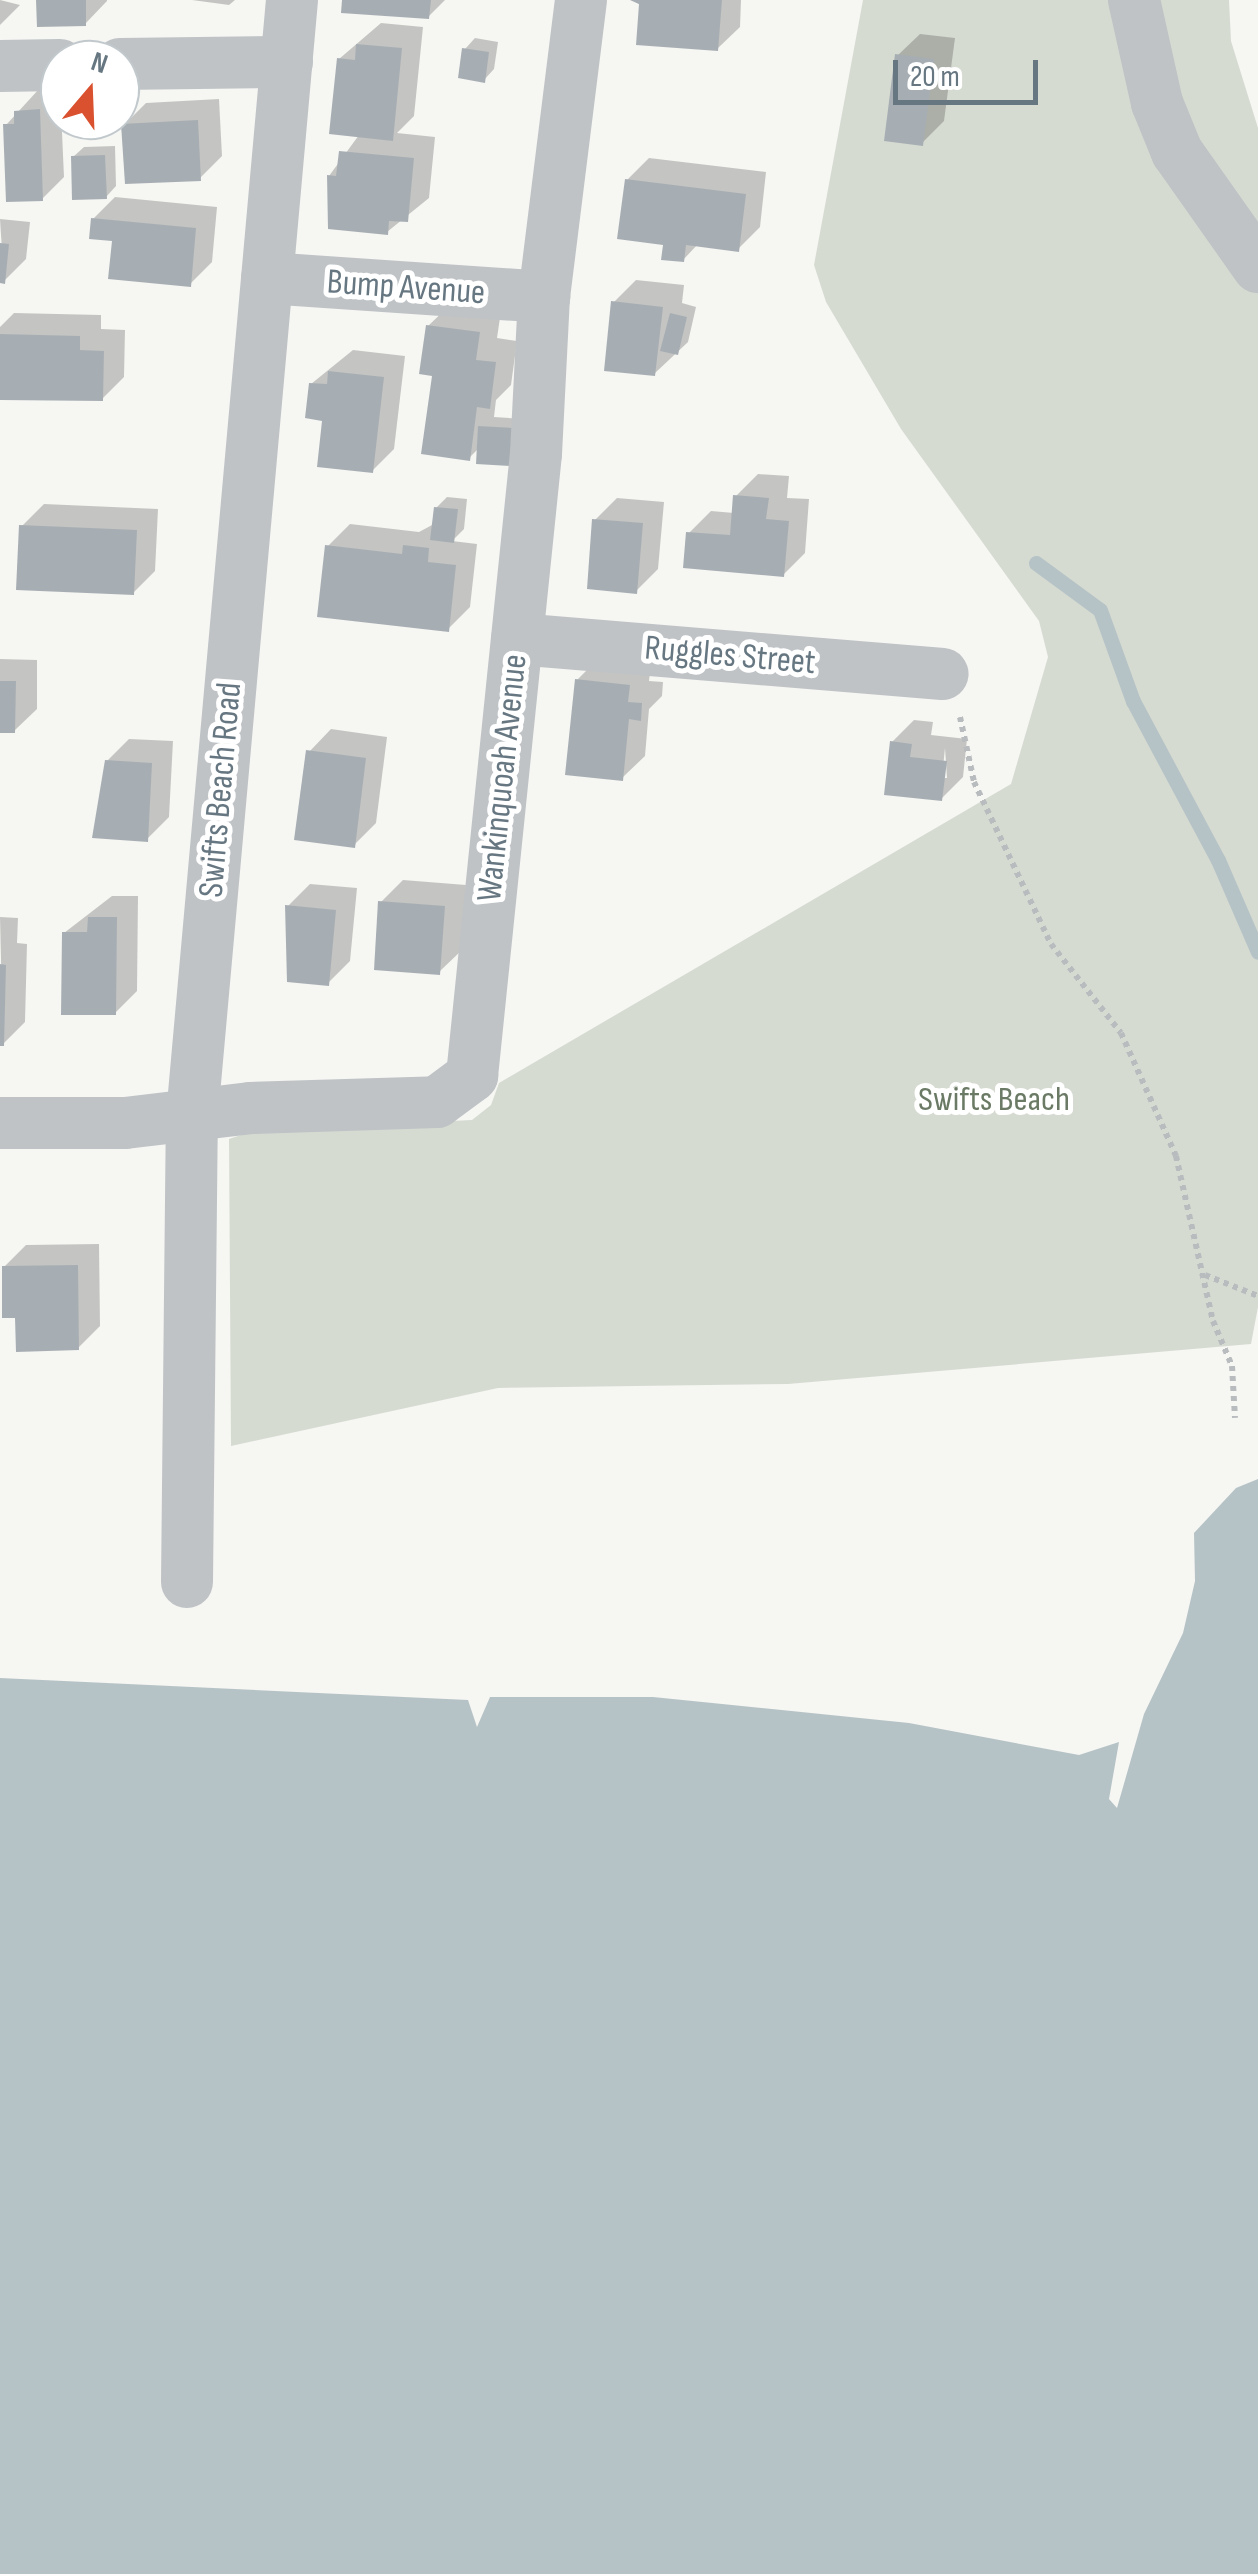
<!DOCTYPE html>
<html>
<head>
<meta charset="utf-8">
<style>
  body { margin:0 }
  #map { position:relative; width:1258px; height:2574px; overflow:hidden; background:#f6f6f3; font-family:"Sofia Sans Condensed",sans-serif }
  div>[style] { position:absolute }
  .green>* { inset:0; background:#d6dbd2 }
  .water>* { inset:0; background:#b6c3c6 }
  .shadow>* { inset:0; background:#0003 }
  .stream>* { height:15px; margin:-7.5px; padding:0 7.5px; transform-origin:7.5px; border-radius:7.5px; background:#b6c3c6 }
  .building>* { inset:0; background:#a7aeb3 }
  .path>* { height:6px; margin-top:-3px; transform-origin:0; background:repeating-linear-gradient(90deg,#b9bcbe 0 5px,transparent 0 10px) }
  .minor>* { height:52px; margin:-26px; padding:0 26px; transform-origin:26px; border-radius:26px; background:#bfc3c6 }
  span { translate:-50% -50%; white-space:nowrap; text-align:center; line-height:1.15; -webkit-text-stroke:10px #fff; paint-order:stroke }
  .street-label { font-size:35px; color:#677782 }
  .park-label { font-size:35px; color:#6a7a65 }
  .north { position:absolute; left:40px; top:40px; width:100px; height:100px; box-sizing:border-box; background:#fff; border:2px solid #c2c9cd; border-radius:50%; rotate:19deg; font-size:28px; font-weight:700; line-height:40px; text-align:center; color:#677782 }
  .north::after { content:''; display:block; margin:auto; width:35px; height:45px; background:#da512f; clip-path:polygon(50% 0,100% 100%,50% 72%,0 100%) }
  .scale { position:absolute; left:893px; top:60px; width:145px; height:45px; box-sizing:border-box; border:5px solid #677782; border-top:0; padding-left:12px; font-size:30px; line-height:35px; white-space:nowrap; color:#677782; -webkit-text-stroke:8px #fff; paint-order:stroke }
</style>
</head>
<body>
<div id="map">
  <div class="green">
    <i style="clip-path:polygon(863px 0,1229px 0,1231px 41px,1258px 128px,1258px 1307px,1251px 1344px,788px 1384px,498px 1388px,231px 1446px,229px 1139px,256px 1130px,472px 1120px,491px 1105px,499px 1083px,1011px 784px,1048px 657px,1039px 621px,901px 429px,826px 302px,814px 265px)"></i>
  </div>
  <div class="water">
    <i style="clip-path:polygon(1258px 1479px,1258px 2574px,0 2574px,0 1678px,468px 1700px,477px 1727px,490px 1697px,653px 1697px,909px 1723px,1079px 1755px,1119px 1742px,1109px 1799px,1117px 1808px,1144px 1714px,1183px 1633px,1195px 1581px,1194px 1533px,1236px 1488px)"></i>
  </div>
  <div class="shadow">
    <i style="clip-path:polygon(0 0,20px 5px,0 25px)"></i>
    <i style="clip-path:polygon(39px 0,107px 0,107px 1px,85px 24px)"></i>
    <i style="clip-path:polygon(192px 0,235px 0,229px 5px)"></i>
    <i style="clip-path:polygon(345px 0,445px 0,428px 17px)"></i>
    <i style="clip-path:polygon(632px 0,741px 0,740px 27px,717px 49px)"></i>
    <i style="clip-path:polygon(381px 23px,423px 27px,414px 116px,397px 133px,435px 137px,429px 198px,387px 232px,329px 176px,359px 135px,339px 59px)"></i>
    <i style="clip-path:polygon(920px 34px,955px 38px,944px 121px,922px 143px,897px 56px)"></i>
    <i style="clip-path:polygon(475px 38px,498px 42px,494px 69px,484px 80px,465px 49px)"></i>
    <i style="clip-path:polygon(60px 88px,64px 177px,42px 199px,6px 125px,39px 89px)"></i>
    <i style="clip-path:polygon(219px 99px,222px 156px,200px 178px,124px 125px,146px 103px)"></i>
    <i style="clip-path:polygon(115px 146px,116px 186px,106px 197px,73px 157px,84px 147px)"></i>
    <i style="clip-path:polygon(649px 158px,766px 172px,760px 227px,738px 249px,698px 244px,683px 260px,627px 180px)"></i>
    <i style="clip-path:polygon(115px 197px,217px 207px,212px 262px,190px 284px,115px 239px,93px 219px)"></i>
    <i style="clip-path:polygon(0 219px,30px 222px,26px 259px,4px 281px)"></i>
    <i style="clip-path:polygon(636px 280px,684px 285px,682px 303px,696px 307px,688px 342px,654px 374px,614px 302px)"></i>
    <i style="clip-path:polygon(451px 304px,501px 311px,497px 338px,517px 341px,511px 385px,496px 400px,494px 417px,523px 419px,521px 453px,479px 448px,469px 458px,435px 374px,428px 326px)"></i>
    <i style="clip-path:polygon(14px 313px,101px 315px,101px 329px,125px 330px,124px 377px,102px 399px,0 398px,0 327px)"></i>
    <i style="clip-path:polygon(353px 350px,405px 356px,394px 449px,372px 471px,325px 419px,311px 384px)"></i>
    <i style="clip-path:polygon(758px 474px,789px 476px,787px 498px,809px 499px,805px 553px,783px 575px,689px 533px,711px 511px,734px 513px,736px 496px)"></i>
    <i style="clip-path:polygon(447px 497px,467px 499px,464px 529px,452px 541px,477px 544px,470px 607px,448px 629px,328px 546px,350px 524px,419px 532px,434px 524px,436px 508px)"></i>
    <i style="clip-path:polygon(617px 498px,664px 502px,658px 569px,636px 591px,595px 520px)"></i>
    <i style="clip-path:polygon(44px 504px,158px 509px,155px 571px,133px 593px,22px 526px)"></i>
    <i style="clip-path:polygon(599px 658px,651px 663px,649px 681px,663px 682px,662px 696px,649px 709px,645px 756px,622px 778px,577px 680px)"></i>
    <i style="clip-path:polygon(0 659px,37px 660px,37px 709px,14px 731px,0 731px)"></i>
    <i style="clip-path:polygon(evenodd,914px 720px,933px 722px,931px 735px,967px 739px,963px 777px,941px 799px,892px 742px,914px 720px,945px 748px,947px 778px,942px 778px,945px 748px)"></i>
    <i style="clip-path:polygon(331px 729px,387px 737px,376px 823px,354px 845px,309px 752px)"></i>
    <i style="clip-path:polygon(129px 739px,173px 741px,169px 817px,147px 839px,94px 836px,107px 761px)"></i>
    <i style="clip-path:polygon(403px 880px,466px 885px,462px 950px,439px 972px,381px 902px)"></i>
    <i style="clip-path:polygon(310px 884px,357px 888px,350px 961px,328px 983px,288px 906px)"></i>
    <i style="clip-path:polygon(112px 896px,138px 896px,137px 991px,115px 1013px,64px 933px)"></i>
    <i style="clip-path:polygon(0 917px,18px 918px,17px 943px,27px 944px,25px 1022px,3px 1044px)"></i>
    <i style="clip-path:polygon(99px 1244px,100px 1326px,78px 1348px,18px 1316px,4px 1267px,26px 1245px)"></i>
  </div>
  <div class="stream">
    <i style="left:1036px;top:563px;width:79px;rotate:36.3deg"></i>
    <i style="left:1100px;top:610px;width:97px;rotate:70.1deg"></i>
    <i style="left:1133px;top:701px;width:180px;rotate:61.9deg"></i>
    <i style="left:1218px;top:860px;width:100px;rotate:66.5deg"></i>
  </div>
  <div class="building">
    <i style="clip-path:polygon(36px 0,86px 0,86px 26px,37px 27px)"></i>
    <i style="clip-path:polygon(342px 0,431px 0,429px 19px,341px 13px)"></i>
    <i style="clip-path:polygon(630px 0,722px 0,718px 51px,636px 45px,639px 4px)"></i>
    <i style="clip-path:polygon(356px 44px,402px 48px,393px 141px,329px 134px,337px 58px,355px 60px)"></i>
    <i style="clip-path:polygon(462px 48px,489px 52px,485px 83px,458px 78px)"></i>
    <i style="clip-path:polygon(895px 54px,934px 59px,923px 146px,884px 141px)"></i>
    <i style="clip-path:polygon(40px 109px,43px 201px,6px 202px,3px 124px,14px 124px,14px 111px)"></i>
    <i style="clip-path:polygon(198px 120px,201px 181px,125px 184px,121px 124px)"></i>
    <i style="clip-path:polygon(339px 151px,414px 158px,408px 222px,389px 221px,388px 235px,328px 229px,327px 175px,336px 176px)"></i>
    <i style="clip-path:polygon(105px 155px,107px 199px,72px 200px,71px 156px)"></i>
    <i style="clip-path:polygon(625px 179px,746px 194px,739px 252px,686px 245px,684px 262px,661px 260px,663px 245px,617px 239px)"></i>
    <i style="clip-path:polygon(91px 218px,196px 228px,191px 287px,108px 279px,112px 241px,89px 239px)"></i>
    <i style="clip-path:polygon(0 243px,9px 244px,5px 284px,0 283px)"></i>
    <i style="clip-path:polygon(611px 301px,663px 307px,655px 376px,604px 371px)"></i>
    <i style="clip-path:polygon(670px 313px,687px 317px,678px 355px,660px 351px)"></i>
    <i style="clip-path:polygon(426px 325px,480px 332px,476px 360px,496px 362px,490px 409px,477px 407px,470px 461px,421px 454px,432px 376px,419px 374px)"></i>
    <i style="clip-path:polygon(0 334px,80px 336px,80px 350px,104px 351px,103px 401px,0 400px)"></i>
    <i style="clip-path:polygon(328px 371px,384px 377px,373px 473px,317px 467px,322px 421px,305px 418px,309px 383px,327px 384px)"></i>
    <i style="clip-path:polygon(478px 426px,514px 428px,511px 466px,476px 464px)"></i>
    <i style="clip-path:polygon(733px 495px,769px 498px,766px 519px,789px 521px,784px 577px,683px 568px,686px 532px,730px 535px)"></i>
    <i style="clip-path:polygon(434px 507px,458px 509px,454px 543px,430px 540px)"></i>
    <i style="clip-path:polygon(592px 519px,643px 523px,637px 594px,587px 589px)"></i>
    <i style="clip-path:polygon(19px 525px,137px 530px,134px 595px,16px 590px)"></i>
    <i style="clip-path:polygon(325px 545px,402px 554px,403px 545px,429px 548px,428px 562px,456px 565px,449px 632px,317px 617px)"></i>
    <i style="clip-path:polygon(575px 679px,630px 685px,628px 702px,642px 703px,641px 721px,629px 719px,623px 781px,565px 775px)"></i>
    <i style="clip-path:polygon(0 681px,16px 681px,15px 733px,0 733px)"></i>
    <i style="clip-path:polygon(890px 741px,912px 744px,910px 757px,947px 761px,942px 801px,884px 795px)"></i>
    <i style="clip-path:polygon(306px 750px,366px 758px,355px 848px,294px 840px)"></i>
    <i style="clip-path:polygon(105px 760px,152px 763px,148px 842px,92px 838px)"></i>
    <i style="clip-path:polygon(378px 901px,445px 906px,440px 975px,374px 970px)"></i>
    <i style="clip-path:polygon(285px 905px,336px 910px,329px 986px,287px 982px)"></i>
    <i style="clip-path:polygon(88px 917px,117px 917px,116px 1015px,61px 1015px,62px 932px,87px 932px)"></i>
    <i style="clip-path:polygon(0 964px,6px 965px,4px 1046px,0 1046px)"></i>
    <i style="clip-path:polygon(78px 1265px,79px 1350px,16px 1352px,15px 1318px,2px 1318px,2px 1266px)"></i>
  </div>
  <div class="path">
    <i style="left:960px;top:717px;width:66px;rotate:77.8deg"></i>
    <i style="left:974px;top:782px;width:179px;rotate:64.6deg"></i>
    <i style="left:1051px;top:944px;width:113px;rotate:51.8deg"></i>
    <i style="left:1121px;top:1033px;width:135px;rotate:65.9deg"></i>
    <i style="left:1176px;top:1156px;width:169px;rotate:77.4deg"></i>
    <i style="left:1213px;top:1321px;width:49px;rotate:67.1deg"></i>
    <i style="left:1232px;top:1366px;width:52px;rotate:86.7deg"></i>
    <i style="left:1205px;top:1275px;width:57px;rotate:21.6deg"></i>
  </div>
  <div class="minor">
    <i style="left:1134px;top:0;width:106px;rotate:77.4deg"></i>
    <i style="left:1157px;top:103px;width:53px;rotate:67.8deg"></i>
    <i style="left:1177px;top:152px;width:141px;rotate:54.8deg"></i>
    <i style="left:120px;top:64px;width:167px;rotate:-0.7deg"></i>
    <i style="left:0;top:66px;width:60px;rotate:-1deg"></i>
    <i style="left:267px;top:278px;width:278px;rotate:3.9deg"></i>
    <i style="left:517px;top:639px;width:427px;rotate:4.7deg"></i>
    <i style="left:0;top:1123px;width:125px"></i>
    <i style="left:125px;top:1123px;width:126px;rotate:-6.8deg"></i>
    <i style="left:250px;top:1108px;width:187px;rotate:-1.8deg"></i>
    <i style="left:437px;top:1102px;width:44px;rotate:-36.6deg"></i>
    <i style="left:472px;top:1076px;width:625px;rotate:-84.13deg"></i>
    <i style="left:536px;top:454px;width:157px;rotate:-87.1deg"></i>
    <i style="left:544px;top:297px;width:299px;rotate:-82.9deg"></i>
    <i style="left:187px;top:1582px;width:466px;rotate:-89.4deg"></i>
    <i style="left:192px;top:1116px;width:1120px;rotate:-84.88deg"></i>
  </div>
  <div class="street-label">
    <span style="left:406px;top:288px;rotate:4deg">Bump Avenue</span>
    <span style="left:730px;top:656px;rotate:5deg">Ruggles Street</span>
    <span style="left:503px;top:778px;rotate:-84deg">Wankinquoah Avenue</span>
    <span style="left:221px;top:790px;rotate:-85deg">Swifts Beach Road</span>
  </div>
  <div class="park-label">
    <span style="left:994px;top:1100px">Swifts Beach</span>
  </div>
  <div class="north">N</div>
  <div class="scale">20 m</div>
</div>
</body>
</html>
